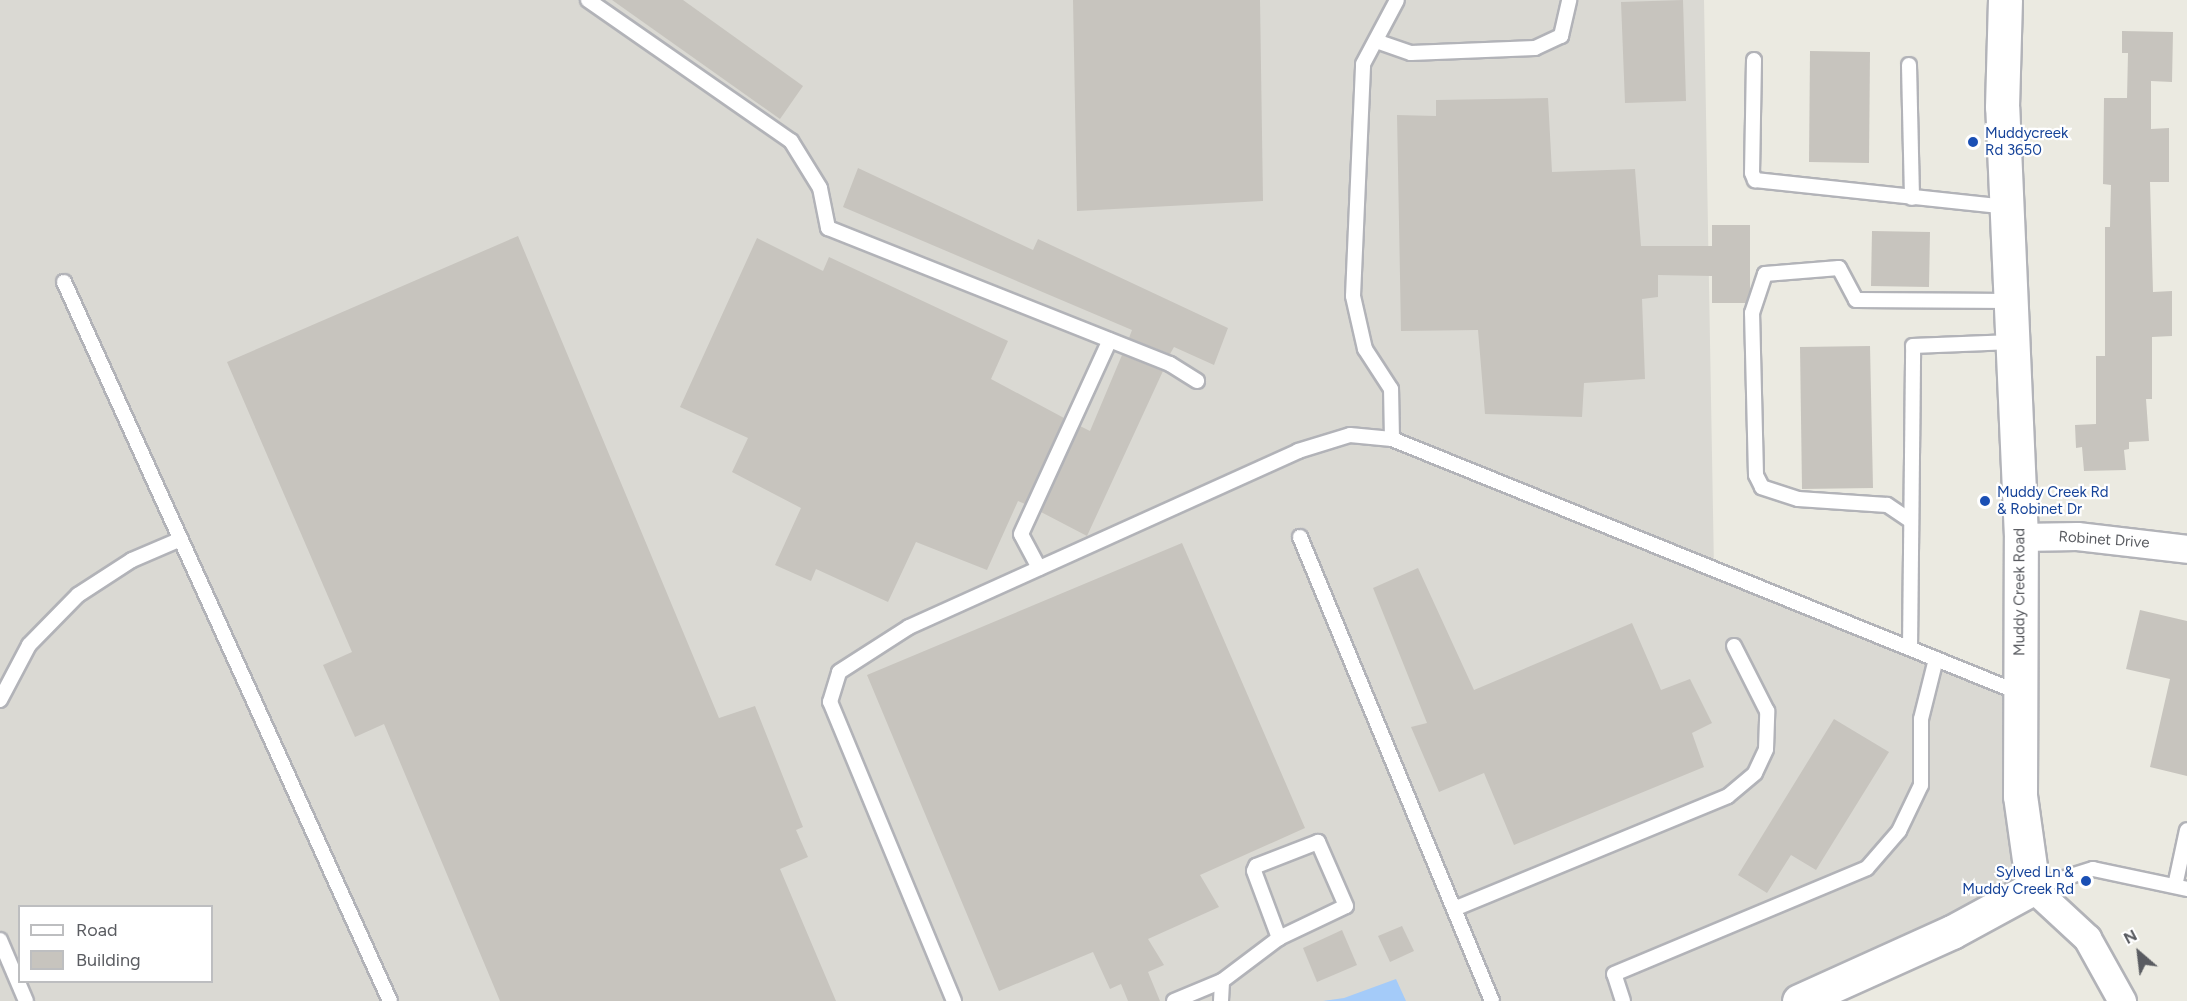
<!DOCTYPE html>
<html>
<head>
<meta charset="utf-8">
<style>
  body { margin:0 }
  #map { position:relative; width:2187px; height:1001px; overflow:hidden; background:#ebeae1; font-family:Figtree,sans-serif }
  div>[style] { position:absolute }
  .industrial>* { inset:0; background:#dad9d3 }
  .water>* { inset:0; background:#a4cbf9 }
  .building>* { inset:0; background:#c7c4be }
  .roads { filter:drop-shadow(2px 0 #b2b3b8) drop-shadow(-2px 0 #b2b3b8) drop-shadow(0 2px #b2b3b8) drop-shadow(0 -2px #b2b3b8) }
  .service>* { height:14px; margin:-7px; padding:0 7px; transform-origin:7px; border-radius:7px; background:#fff }
  .minor>* { height:27px; margin:-13.5px; padding:0 13.5px; transform-origin:13.5px; border-radius:13.5px; background:#fff }
  .tertiary>* { height:33px; margin:-16.5px; padding:0 16.5px; transform-origin:16.5px; border-radius:16.5px; background:#fff }
  .dots>* { width:16px; height:16px; translate:-50% -50%; box-sizing:border-box; border:3px solid #fff; border-radius:50% }
  span { translate:-50% -50%; white-space:nowrap; text-align:center; line-height:1.15; -webkit-text-stroke:4.5px #fff; paint-order:stroke }
  .transit-label { font-size:15px; color:#164399 }
  .left { translate:0 -50%; text-align:left }
  .right { translate:-100% -50%; text-align:right }
  .street-label { font-size:15px; color:#5a5c61 }
  .legend { position:absolute; left:18px; top:905px; width:195px; height:78px; box-sizing:border-box; background:#fff; border:2px solid #bdbec0; margin:0; padding:8px 10px; list-style:none; font-size:18px; color:#5a5c61 }
  .legend li { display:flex; align-items:center; gap:12px; height:30px }
  .legend b { width:30px; border:2px solid #bdbec0 }
  .north { position:absolute; left:2109px; top:923px; width:60px; height:60px; -webkit-text-stroke:4px #fff; paint-order:stroke; rotate:332deg; font-size:16px; font-weight:700; line-height:24px; text-align:center; color:#5a5c61 }
  .north::after { content:''; display:block; margin:auto; width:21px; height:27px; background:#5a5c61; clip-path:polygon(50% 0,100% 100%,50% 72%,0 100%) }
</style>
</head>
<body>
<div id="map">
  <div class="industrial">
    <i style="clip-path:polygon(evenodd,0 0,1704px 0,1714px 569px,2020px 693px,2033px 888px,1799px 1001px,0 1001px,0 0,20px 906px,212px 906px,212px 982px,20px 982px,20px 906px)"></i>
  </div>
  <div class="water">
    <i style="clip-path:polygon(1396px 979px,1406px 1001px,1323px 1001px,1344px 998px)"></i>
  </div>
  <div class="building">
    <i style="clip-path:polygon(612px 0,683px 0,803px 86px,780px 119px)"></i>
    <i style="clip-path:polygon(1073px 0,1260px 0,1263px 201px,1077px 211px)"></i>
    <i style="clip-path:polygon(1683px 0,1686px 101px,1625px 103px,1621px 2px)"></i>
    <i style="clip-path:polygon(2122px 31px,2173px 32px,2172px 82px,2151px 81px,2151px 129px,2169px 128px,2169px 182px,2150px 182px,2153px 292px,2172px 291px,2172px 336px,2152px 337px,2152px 399px,2146px 399px,2149px 441px,2129px 442px,2129px 449px,2124px 450px,2126px 470px,2084px 471px,2082px 447px,2076px 448px,2075px 425px,2096px 424px,2096px 356px,2105px 356px,2105px 227px,2110px 227px,2111px 185px,2103px 184px,2104px 98px,2127px 98px,2128px 53px,2122px 53px)"></i>
    <i style="clip-path:polygon(1810px 51px,1870px 52px,1869px 163px,1809px 162px)"></i>
    <i style="clip-path:polygon(1548px 98px,1552px 172px,1635px 169px,1641px 246px,1712px 246px,1712px 225px,1750px 225px,1750px 291px,1746px 303px,1712px 303px,1712px 276px,1658px 275px,1658px 297px,1642px 299px,1645px 379px,1584px 383px,1582px 417px,1485px 414px,1478px 330px,1401px 331px,1397px 115px,1436px 116px,1436px 100px)"></i>
    <i style="clip-path:polygon(858px 168px,1033px 250px,1038px 239px,1228px 328px,1214px 365px,1174px 347px,1170px 354px,1129px 338px,1132px 330px,843px 207px)"></i>
    <i style="clip-path:polygon(1872px 231px,1930px 232px,1929px 287px,1871px 286px)"></i>
    <i style="clip-path:polygon(518px 236px,719px 718px,755px 706px,803px 827px,796px 830px,808px 857px,780px 869px,836px 1001px,500px 1001px,384px 724px,355px 737px,323px 665px,352px 652px,227px 362px)"></i>
    <i style="clip-path:polygon(757px 238px,823px 271px,829px 257px,1008px 341px,991px 379px,1064px 418px,1025px 504px,1018px 501px,987px 570px,916px 542px,888px 602px,816px 569px,811px 581px,775px 565px,801px 508px,732px 472px,748px 438px,680px 407px)"></i>
    <i style="clip-path:polygon(1870px 346px,1873px 488px,1802px 489px,1800px 347px)"></i>
    <i style="clip-path:polygon(1122px 355px,1163px 371px,1087px 536px,1041px 512px,1080px 426px,1090px 431px)"></i>
    <i style="clip-path:polygon(1182px 543px,1305px 828px,1200px 875px,1219px 907px,1148px 939px,1164px 965px,1148px 972px,1160px 1001px,1128px 1001px,1121px 984px,1110px 989px,1093px 952px,999px 991px,867px 675px)"></i>
    <i style="clip-path:polygon(1418px 568px,1474px 690px,1632px 623px,1661px 690px,1690px 679px,1712px 723px,1692px 733px,1704px 767px,1514px 845px,1484px 773px,1439px 792px,1411px 727px,1427px 723px,1373px 588px)"></i>
    <i style="clip-path:polygon(2140px 610px,2187px 621px,2187px 776px,2150px 767px,2170px 679px,2126px 669px)"></i>
    <i style="clip-path:polygon(1834px 719px,1889px 752px,1816px 870px,1791px 855px,1767px 893px,1738px 875px)"></i>
    <i style="clip-path:polygon(1402px 926px,1414px 951px,1390px 962px,1378px 936px)"></i>
    <i style="clip-path:polygon(1342px 930px,1357px 965px,1317px 982px,1303px 948px)"></i>
  </div>
  <div class="roads">
    <div class="service">
      <i style="left:588px;top:0;width:247px;rotate:34.8deg"></i>
      <i style="left:791px;top:141px;width:55px;rotate:58.3deg"></i>
      <i style="left:820px;top:188px;width:41px;rotate:78.7deg"></i>
      <i style="left:828px;top:228px;width:368px;rotate:21.7deg"></i>
      <i style="left:1170px;top:364px;width:32px;rotate:32deg"></i>
      <i style="left:1376px;top:41px;width:37px;rotate:19deg"></i>
      <i style="left:1411px;top:53px;width:124px;rotate:-2.3deg"></i>
      <i style="left:1535px;top:48px;width:29px;rotate:-25deg"></i>
      <i style="left:1561px;top:36px;width:37px;rotate:-77deg"></i>
      <i style="left:1754px;top:60px;width:113px;rotate:91deg"></i>
      <i style="left:1752px;top:173px;width:8px;rotate:67deg"></i>
      <i style="left:1755px;top:180px;width:253px;rotate:6.1deg"></i>
      <i style="left:1909px;top:65px;width:133px;rotate:88.7deg"></i>
      <i style="left:64px;top:282px;width:789px;rotate:65.61deg"></i>
      <i style="left:1392px;top:439px;width:50px;rotate:-91.1deg"></i>
      <i style="left:1391px;top:389px;width:48px;rotate:-123deg"></i>
      <i style="left:1365px;top:349px;width:54px;rotate:-102.8deg"></i>
      <i style="left:1353px;top:296px;width:232px;rotate:-87.5deg"></i>
      <i style="left:1363px;top:64px;width:72px;rotate:-62deg"></i>
      <i style="left:1911px;top:521px;width:29px;rotate:-146deg"></i>
      <i style="left:1887px;top:505px;width:89px;rotate:-176.1deg"></i>
      <i style="left:1798px;top:499px;width:38px;rotate:-162deg"></i>
      <i style="left:1762px;top:487px;width:13px;rotate:-117deg"></i>
      <i style="left:1756px;top:475px;width:162px;rotate:-91.4deg"></i>
      <i style="left:1752px;top:313px;width:41px;rotate:-71.6deg"></i>
      <i style="left:1765px;top:274px;width:74px;rotate:-4.6deg"></i>
      <i style="left:1839px;top:268px;width:36px;rotate:62deg"></i>
      <i style="left:1856px;top:300px;width:155px;rotate:0.4deg"></i>
      <i style="left:1300px;top:537px;width:502px;rotate:67.52deg"></i>
      <i style="left:1039px;top:568px;width:38px;rotate:-118deg"></i>
      <i style="left:1021px;top:534px;width:213px;rotate:-65.4deg"></i>
      <i style="left:1910px;top:648px;width:302px;rotate:-89.4deg"></i>
      <i style="left:1913px;top:346px;width:99px;rotate:-2.3deg"></i>
      <i style="left:0;top:700px;width:62px;rotate:-62.2deg"></i>
      <i style="left:29px;top:645px;width:70px;rotate:-45.6deg"></i>
      <i style="left:78px;top:595px;width:64px;rotate:-32.9deg"></i>
      <i style="left:132px;top:560px;width:53px;rotate:-23.2deg"></i>
      <i style="left:2175px;top:886px;width:57px;rotate:-77.9deg"></i>
      <i style="left:2033px;top:888px;width:63px;rotate:-17.6deg"></i>
      <i style="left:2093px;top:869px;width:96px;rotate:12deg"></i>
      <i style="left:1454px;top:909px;width:296px;rotate:-22.4deg"></i>
      <i style="left:1728px;top:796px;width:35px;rotate:-40deg"></i>
      <i style="left:1755px;top:773px;width:26px;rotate:-65deg"></i>
      <i style="left:1766px;top:749px;width:38px;rotate:-88deg"></i>
      <i style="left:1767px;top:711px;width:73px;rotate:-116.9deg"></i>
      <i style="left:0;top:940px;width:66px;rotate:66.9deg"></i>
      <i style="left:954px;top:1001px;width:324px;rotate:-112.5deg"></i>
      <i style="left:830px;top:702px;width:31px;rotate:-73deg"></i>
      <i style="left:839px;top:672px;width:83px;rotate:-32.7deg"></i>
      <i style="left:909px;top:627px;width:427px;rotate:-24.3deg"></i>
      <i style="left:1298px;top:451px;width:54px;rotate:-17.1deg"></i>
      <i style="left:1350px;top:435px;width:42px;rotate:5.4deg"></i>
      <i style="left:1392px;top:439px;width:677px;rotate:22.02deg"></i>
      <i style="left:1174px;top:1001px;width:52px;rotate:-22.6deg"></i>
      <i style="left:1222px;top:981px;width:71px;rotate:-37deg"></i>
      <i style="left:1279px;top:938px;width:74px;rotate:-25.5deg"></i>
      <i style="left:1346px;top:906px;width:70px;rotate:-113.6deg"></i>
      <i style="left:1318px;top:842px;width:66px;rotate:158.8deg"></i>
      <i style="left:1256px;top:866px;width:5px;rotate:112deg"></i>
      <i style="left:1254px;top:871px;width:72px;rotate:69.5deg"></i>
      <i style="left:1221px;top:1001px;width:20px;rotate:-87deg"></i>
      <i style="left:1623px;top:1001px;width:28px;rotate:-108deg"></i>
      <i style="left:1614px;top:974px;width:274px;rotate:-22.7deg"></i>
      <i style="left:1867px;top:868px;width:49px;rotate:-49.1deg"></i>
      <i style="left:1899px;top:831px;width:51px;rotate:-64.4deg"></i>
      <i style="left:1921px;top:785px;width:66px;rotate:-90deg"></i>
      <i style="left:1921px;top:719px;width:62px;rotate:-76deg"></i>
    </div>
    <div class="minor">
      <i style="left:2021px;top:537px;width:56px;rotate:-1deg"></i>
      <i style="left:2077px;top:536px;width:111px;rotate:6.7deg"></i>
      <i style="left:2033px;top:888px;width:74px;rotate:42.8deg"></i>
      <i style="left:2087px;top:938px;width:72px;rotate:60.9deg"></i>
    </div>
    <div class="tertiary">
      <i style="left:1799px;top:1001px;width:168px;rotate:-24.3deg"></i>
      <i style="left:1952px;top:932px;width:92px;rotate:-28.5deg"></i>
      <i style="left:2033px;top:888px;width:93px;rotate:-98deg"></i>
      <i style="left:2020px;top:796px;width:259px;rotate:-89.8deg"></i>
      <i style="left:2021px;top:537px;width:430px;rotate:-92.5deg"></i>
      <i style="left:2002px;top:107px;width:107px;rotate:-88.4deg"></i>
    </div>
  </div>
  <div class="dots">
    <i style="left:1973px;top:142px;background:#1a4fb4"></i>
    <i style="left:1985px;top:501px;background:#1a4fb4"></i>
    <i style="left:2086px;top:881px;background:#1a4fb4"></i>
  </div>
  <div class="transit-label">
    <span class="left" style="left:1985px;top:142px">Muddycreek<br>Rd 3650</span>
    <span class="left" style="left:1997px;top:501px">Muddy Creek Rd<br>&amp; Robinet Dr</span>
    <span class="right" style="left:2074px;top:881px">Sylved Ln &amp;<br>Muddy Creek Rd</span>
  </div>
  <div class="street-label">
    <span style="left:2104px;top:540px;rotate:4deg">Robinet Drive</span>
    <span style="left:2020px;top:592px;rotate:-90deg">Muddy Creek Road</span>
  </div>
  <ul class="legend">
  <li><b style="height:8px;background:#fff"></b>Road</li>
  <li><b style="height:16px;background:#c7c4be"></b>Building</li>
  </ul>
  <div class="north">N</div>
</div>
</body>
</html>
